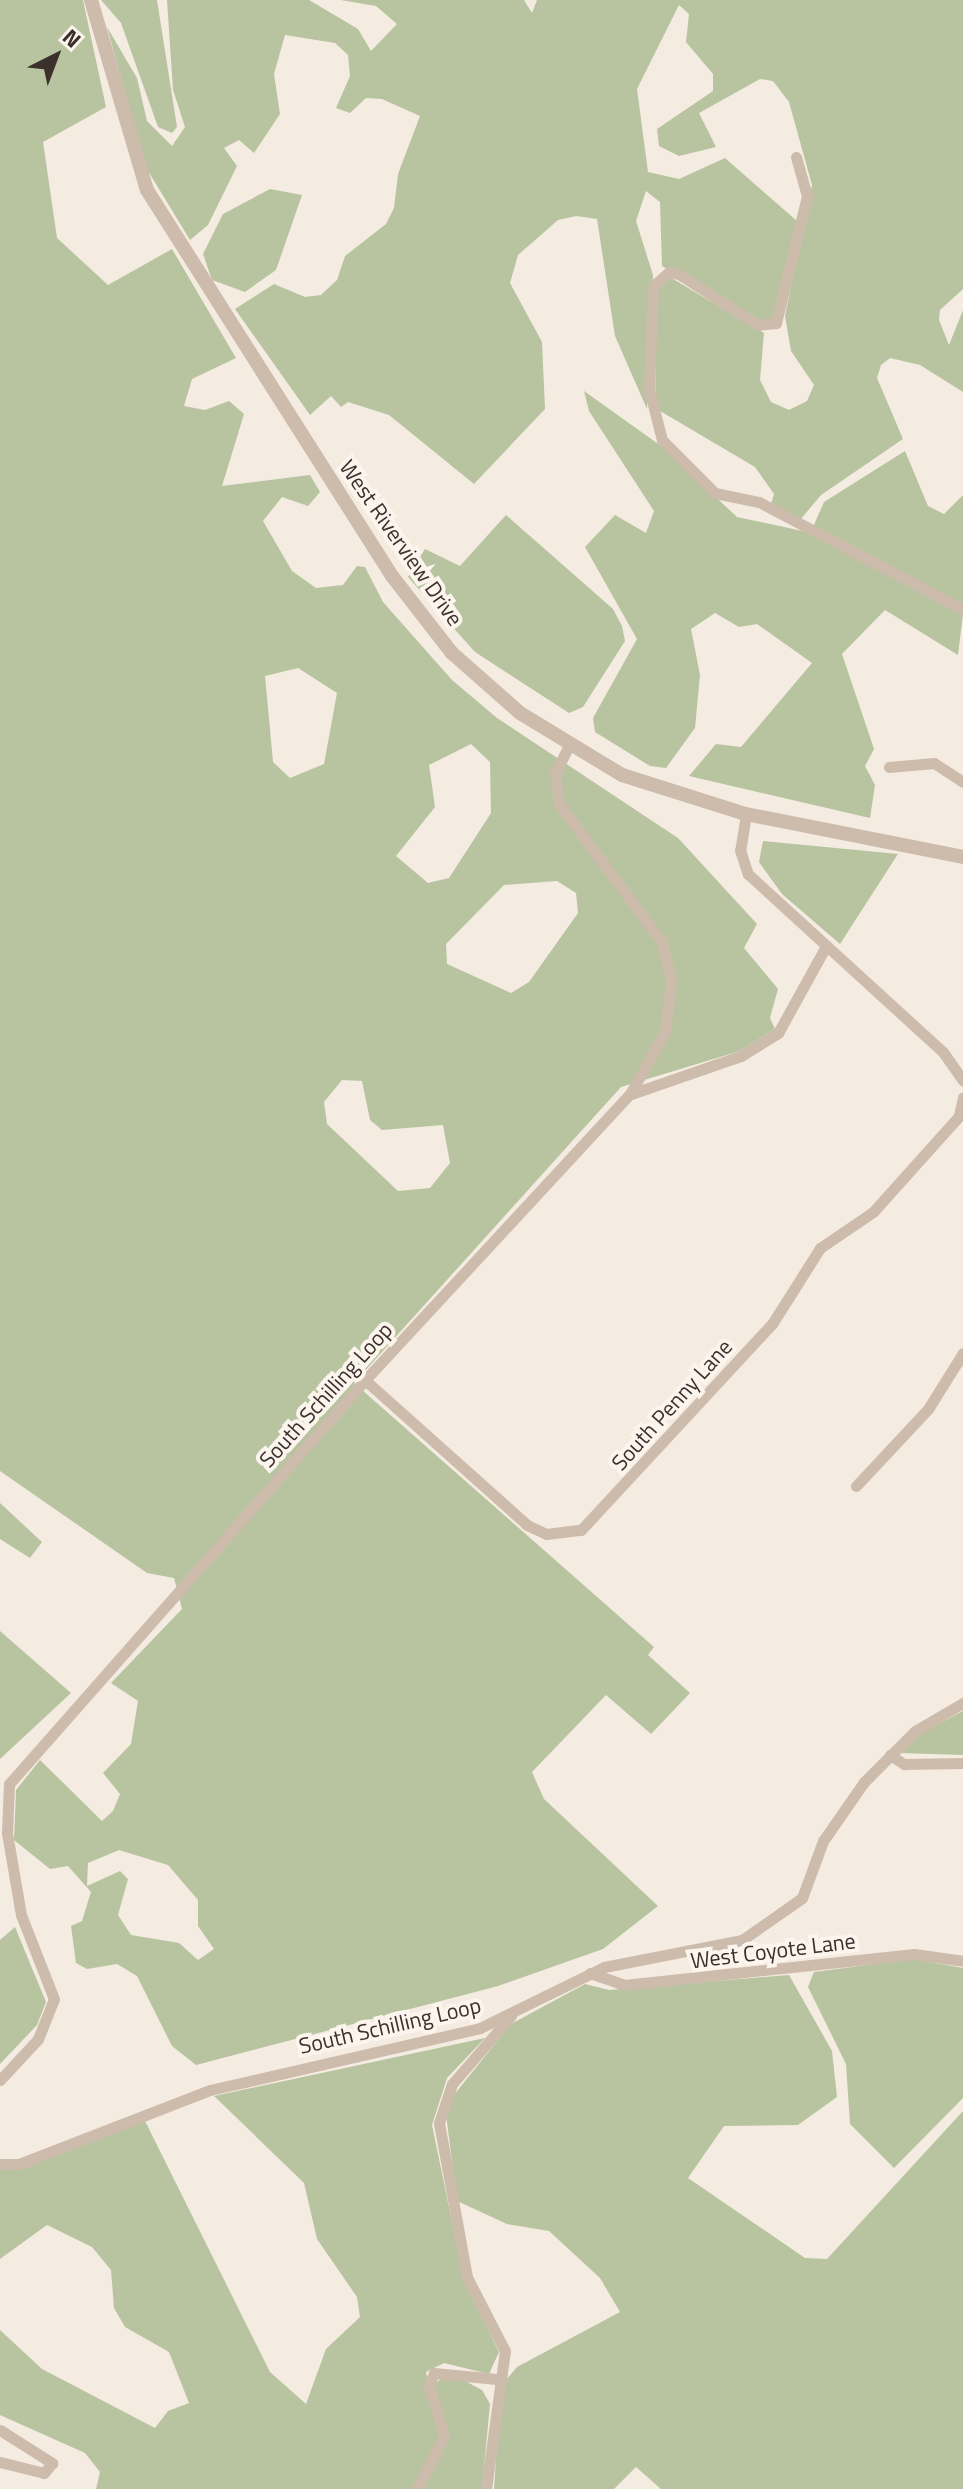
<!DOCTYPE html>
<html>
<head>
<meta charset="utf-8">
<style>
  body { margin:0 }
  #map { position:relative; width:963px; height:2489px; overflow:hidden; background:#f4ebe1; font-family:"Titillium Web",sans-serif }
  div>[style] { position:absolute }
  .green>* { inset:0; background:#b8c4a0 }
  .minor>* { height:11px; margin:-5.5px; padding:0 5.5px; transform-origin:5.5px; border-radius:5.5px; background:#cdbbac }
  .tertiary>* { height:14px; margin:-7px; padding:0 7px; transform-origin:7px; border-radius:7px; background:#cdbbac }
  span { translate:-50% -50%; white-space:nowrap; text-align:center; line-height:1.15; -webkit-text-stroke:8px #fbf5ee; paint-order:stroke }
  .street-label { font-size:22px; color:#3b302b }
  .north { position:absolute; left:16px; top:16px; width:80px; height:80px; -webkit-text-stroke:6px #fbf5ee; paint-order:stroke; rotate:42deg; font-size:22px; font-weight:700; line-height:32px; text-align:center; color:#3b302b }
  .north::after { content:''; display:block; margin:auto; width:28px; height:36px; background:#3b302b; clip-path:polygon(50% 0,100% 100%,50% 72%,0 100%) }
</style>
</head>
<body>
<div id="map">
  <div class="green">
    <i style="clip-path:polygon(evenodd,0 0,83px 0,106px 107px,43px 142px,57px 238px,108px 285px,172px 249px,236px 358px,192px 379px,184px 406px,205px 410px,229px 401px,244px 414px,222px 486px,310px 475px,320px 492px,308px 506px,282px 497px,263px 521px,292px 571px,316px 588px,343px 585px,357px 566px,365px 567px,383px 602px,452px 680px,497px 718px,678px 838px,757px 924px,744px 948px,778px 989px,770px 1018px,775px 1029px,740px 1051px,621px 1087px,354px 1383px,654px 1647px,648px 1655px,690px 1693px,651px 1734px,606px 1695px,532px 1772px,544px 1799px,658px 1906px,603px 1949px,498px 1986px,196px 2065px,172px 2046px,137px 1976px,117px 1964px,87px 1969px,76px 1963px,71px 1926px,82px 1921px,91px 1892px,68px 1866px,50px 1869px,14px 1840px,16px 1790px,40px 1760px,102px 1821px,113px 1811px,120px 1794px,103px 1773px,131px 1744px,138px 1701px,111px 1683px,182px 1609px,174px 1578px,147px 1573px,0 1471px,0 0,298px 668px,337px 693px,324px 764px,290px 778px,273px 762px,265px 676px,298px 668px,0 0,471px 744px,490px 762px,491px 813px,449px 878px,428px 883px,396px 856px,435px 807px,429px 765px,471px 744px,0 0,557px 881px,576px 893px,578px 913px,529px 982px,511px 993px,447px 964px,446px 944px,504px 885px,557px 881px,0 0,342px 1080px,362px 1081px,370px 1120px,382px 1130px,443px 1125px,450px 1163px,430px 1188px,398px 1191px,327px 1124px,324px 1102px,342px 1080px,0 0,119px 1850px,168px 1865px,198px 1900px,198px 1926px,214px 1949px,198px 1960px,179px 1943px,131px 1935px,118px 1915px,128px 1879px,120px 1871px,87px 1886px,88px 1863px,119px 1850px)"></i>
    <i style="clip-path:polygon(101px 0,157px 0,177px 127px,172px 133px,158px 127px,121px 23px)"></i>
    <i style="clip-path:polygon(167px 0,309px 0,358px 29px,371px 51px,397px 24px,376px 6px,341px 0,524px 0,532px 13px,537px 0,963px 0,963px 289px,940px 310px,939px 320px,949px 345px,963px 310px,963px 392px,920px 365px,890px 358px,881px 365px,877px 378px,903px 439px,821px 495px,800px 520px,771px 504px,774px 494px,755px 467px,655px 408px,657px 287px,668px 276px,764px 333px,760px 380px,771px 402px,789px 410px,807px 401px,814px 385px,791px 351px,785px 316px,812px 185px,789px 102px,773px 81px,760px 79px,699px 113px,716px 147px,679px 156px,659px 146px,657px 129px,713px 91px,713px 74px,686px 42px,689px 14px,679px 5px,637px 89px,648px 172px,679px 179px,725px 158px,797px 221px,774px 320px,759px 323px,662px 266px,660px 202px,646px 191px,636px 221px,653px 275px,647px 409px,615px 336px,597px 219px,576px 216px,558px 220px,518px 255px,510px 283px,542px 342px,545px 409px,474px 484px,389px 415px,348px 402px,341px 407px,331px 396px,310px 415px,235px 309px,274px 284px,305px 297px,321px 295px,337px 280px,345px 256px,386px 224px,394px 208px,398px 174px,420px 116px,382px 99px,366px 98px,350px 113px,336px 108px,350px 76px,348px 55px,335px 43px,285px 35px,274px 74px,280px 114px,254px 153px,239px 140px,224px 148px,237px 166px,208px 225px,190px 240px,145px 166px,107px 27px,137px 78px,147px 121px,172px 146px,185px 127px,173px 90px)"></i>
    <i style="clip-path:polygon(270px 189px,302px 195px,276px 270px,245px 292px,212px 280px,203px 254px,223px 214px)"></i>
    <i style="clip-path:polygon(584px 391px,661px 446px,737px 517px,807px 532px,963px 614px,958px 655px,885px 610px,842px 654px,874px 749px,865px 766px,875px 785px,870px 818px,689px 776px,716px 744px,741px 747px,812px 663px,757px 624px,739px 627px,715px 613px,691px 629px,700px 675px,695px 728px,666px 768px,650px 766px,595px 732px,593px 718px,637px 639px,585px 547px,615px 515px,646px 533px,654px 511px,589px 411px)"></i>
    <i style="clip-path:polygon(905px 451px,928px 506px,944px 514px,963px 495px,963px 604px,813px 527px,824px 502px)"></i>
    <i style="clip-path:polygon(506px 515px,613px 609px,622px 626px,625px 641px,583px 707px,569px 713px,475px 652px,408px 577px,425px 549px,460px 566px)"></i>
    <i style="clip-path:polygon(763px 841px,898px 854px,840px 944px,782px 894px,759px 862px)"></i>
    <i style="clip-path:polygon(0 1503px,42px 1542px,30px 1558px,0 1539px)"></i>
    <i style="clip-path:polygon(0 1631px,71px 1693px,0 1759px)"></i>
    <i style="clip-path:polygon(963px 1711px,963px 1755px,899px 1753px,920px 1734px)"></i>
    <i style="clip-path:polygon(15px 1927px,46px 2002px,37px 2025px,0 2064px,0 1940px)"></i>
    <i style="clip-path:polygon(913px 1959px,963px 1968px,963px 2098px,894px 2168px,850px 2124px,846px 2064px,808px 1987px,814px 1972px)"></i>
    <i style="clip-path:polygon(789px 1975px,832px 2051px,837px 2097px,798px 2125px,724px 2126px,688px 2178px,805px 2258px,827px 2259px,963px 2111px,963px 2489px,661px 2489px,636px 2467px,614px 2489px,494px 2489px,501px 2386px,517px 2367px,620px 2312px,600px 2278px,549px 2231px,507px 2224px,457px 2201px,445px 2106px,511px 2024px,585px 1984px,609px 1990px)"></i>
    <i style="clip-path:polygon(485px 2038px,447px 2078px,432px 2125px,464px 2280px,499px 2352px,489px 2374px,444px 2363px,426px 2372px,440px 2437px,412px 2489px,96px 2489px,100px 2472px,85px 2453px,0 2415px,0 2330px,42px 2369px,155px 2428px,168px 2411px,189px 2403px,169px 2352px,125px 2327px,114px 2308px,111px 2270px,92px 2247px,47px 2225px,0 2259px,0 2168px,25px 2167px,145px 2121px,270px 2372px,306px 2404px,326px 2349px,360px 2317px,357px 2297px,317px 2239px,304px 2183px,214px 2096px)"></i>
    <i style="clip-path:polygon(448px 2372px,482px 2390px,490px 2404px,482px 2489px,421px 2489px,447px 2438px,434px 2385px)"></i>
  </div>
  <div class="minor">
    <i style="left:796px;top:157px;width:41px;rotate:74.2deg"></i>
    <i style="left:807px;top:196px;width:131px;rotate:103.7deg"></i>
    <i style="left:776px;top:323px;width:18px;rotate:174deg"></i>
    <i style="left:758px;top:325px;width:94px;rotate:-147.2deg"></i>
    <i style="left:679px;top:274px;width:10px;rotate:-169deg"></i>
    <i style="left:669px;top:272px;width:21px;rotate:139deg"></i>
    <i style="left:653px;top:286px;width:103px;rotate:92.2deg"></i>
    <i style="left:649px;top:389px;width:53px;rotate:75.7deg"></i>
    <i style="left:662px;top:440px;width:75px;rotate:45deg"></i>
    <i style="left:715px;top:493px;width:45px;rotate:11.6deg"></i>
    <i style="left:759px;top:502px;width:230px;rotate:27.7deg"></i>
    <i style="left:889px;top:767px;width:45px;rotate:-5.1deg"></i>
    <i style="left:934px;top:763px;width:35px;rotate:33deg"></i>
    <i style="left:746px;top:814px;width:36px;rotate:99deg"></i>
    <i style="left:740px;top:850px;width:25px;rotate:72deg"></i>
    <i style="left:748px;top:874px;width:264px;rotate:42.4deg"></i>
    <i style="left:943px;top:1052px;width:35px;rotate:55deg"></i>
    <i style="left:631px;top:1094px;width:116px;rotate:-19.1deg"></i>
    <i style="left:741px;top:1056px;width:44px;rotate:-31.9deg"></i>
    <i style="left:778px;top:1033px;width:99px;rotate:-61.1deg"></i>
    <i style="left:365px;top:1380px;width:217px;rotate:41.8deg"></i>
    <i style="left:527px;top:1525px;width:21px;rotate:25deg"></i>
    <i style="left:546px;top:1534px;width:35px;rotate:-7deg"></i>
    <i style="left:581px;top:1530px;width:281px;rotate:-47.2deg"></i>
    <i style="left:772px;top:1324px;width:90px;rotate:-57.7deg"></i>
    <i style="left:820px;top:1248px;width:64px;rotate:-34.2deg"></i>
    <i style="left:873px;top:1212px;width:129px;rotate:-48.1deg"></i>
    <i style="left:959px;top:1116px;width:19px;rotate:-78deg"></i>
    <i style="left:856px;top:1486px;width:105px;rotate:-46.9deg"></i>
    <i style="left:928px;top:1409px;width:66px;rotate:-58deg"></i>
    <i style="left:890px;top:1755px;width:17px;rotate:33deg"></i>
    <i style="left:904px;top:1764px;width:59px;rotate:-1deg"></i>
    <i style="left:590px;top:1973px;width:36px;rotate:19deg"></i>
    <i style="left:624px;top:1985px;width:292px;rotate:-6.1deg"></i>
    <i style="left:914px;top:1954px;width:49px;rotate:8.1deg"></i>
    <i style="left:0;top:2080px;width:56px;rotate:-47.2deg"></i>
    <i style="left:38px;top:2039px;width:43px;rotate:-68.2deg"></i>
    <i style="left:54px;top:1999px;width:90px;rotate:-111.4deg"></i>
    <i style="left:21px;top:1915px;width:83px;rotate:-99.7deg"></i>
    <i style="left:7px;top:1833px;width:49px;rotate:-87.7deg"></i>
    <i style="left:9px;top:1784px;width:538px;rotate:-48.61deg"></i>
    <i style="left:365px;top:1380px;width:390px;rotate:-47.2deg"></i>
    <i style="left:630px;top:1094px;width:71px;rotate:-60.6deg"></i>
    <i style="left:665px;top:1032px;width:51px;rotate:-83.3deg"></i>
    <i style="left:671px;top:981px;width:40px;rotate:-103deg"></i>
    <i style="left:662px;top:942px;width:172px;rotate:-126.7deg"></i>
    <i style="left:559px;top:804px;width:31px;rotate:-97deg"></i>
    <i style="left:555px;top:773px;width:30px;rotate:-63deg"></i>
    <i style="left:0;top:2164px;width:19px"></i>
    <i style="left:19px;top:2164px;width:205px;rotate:-21.2deg"></i>
    <i style="left:210px;top:2090px;width:277px;rotate:-12.9deg"></i>
    <i style="left:480px;top:2028px;width:138px;rotate:-26.2deg"></i>
    <i style="left:604px;top:1967px;width:141px;rotate:-11.1deg"></i>
    <i style="left:742px;top:1940px;width:73px;rotate:-35deg"></i>
    <i style="left:802px;top:1898px;width:61px;rotate:-69.8deg"></i>
    <i style="left:823px;top:1841px;width:72px;rotate:-55.2deg"></i>
    <i style="left:864px;top:1782px;width:72px;rotate:-45deg"></i>
    <i style="left:915px;top:1731px;width:56px;rotate:-30.3deg"></i>
    <i style="left:0;top:2430px;width:62px;rotate:32.4deg"></i>
    <i style="left:52px;top:2463px;width:13px;rotate:129deg"></i>
    <i style="left:44px;top:2473px;width:45px;rotate:-166deg"></i>
    <i style="left:417px;top:2489px;width:59px;rotate:-63deg"></i>
    <i style="left:444px;top:2436px;width:53px;rotate:-106.4deg"></i>
    <i style="left:429px;top:2385px;width:13px;rotate:-67deg"></i>
    <i style="left:434px;top:2373px;width:63px;rotate:5.4deg"></i>
    <i style="left:486px;top:2489px;width:139px;rotate:-82.2deg"></i>
    <i style="left:505px;top:2351px;width:83px;rotate:-117.2deg"></i>
    <i style="left:467px;top:2277px;width:157px;rotate:-100.3deg"></i>
    <i style="left:439px;top:2123px;width:41px;rotate:-71.6deg"></i>
    <i style="left:452px;top:2084px;width:90px;rotate:-49.1deg"></i>
  </div>
  <div class="tertiary">
    <i style="left:91px;top:0;width:198px;rotate:73.6deg"></i>
    <i style="left:147px;top:190px;width:457px;rotate:57.6deg"></i>
    <i style="left:392px;top:576px;width:98px;rotate:52.1deg"></i>
    <i style="left:452px;top:653px;width:91px;rotate:41.4deg"></i>
    <i style="left:520px;top:713px;width:119px;rotate:31.3deg"></i>
    <i style="left:622px;top:775px;width:130px;rotate:17.5deg"></i>
    <i style="left:746px;top:814px;width:221px;rotate:11.2deg"></i>
  </div>
  <div class="street-label">
    <span style="left:401px;top:543px;rotate:55deg">West Riverview Drive</span>
    <span style="left:326px;top:1395px;rotate:-48deg">South Schilling Loop</span>
    <span style="left:672px;top:1405px;rotate:-48deg">South Penny Lane</span>
    <span style="left:773px;top:1951px;rotate:-7deg">West Coyote Lane</span>
    <span style="left:390px;top:2026px;rotate:-13deg">South Schilling Loop</span>
  </div>
  <div class="north">N</div>
</div>
</body>
</html>
